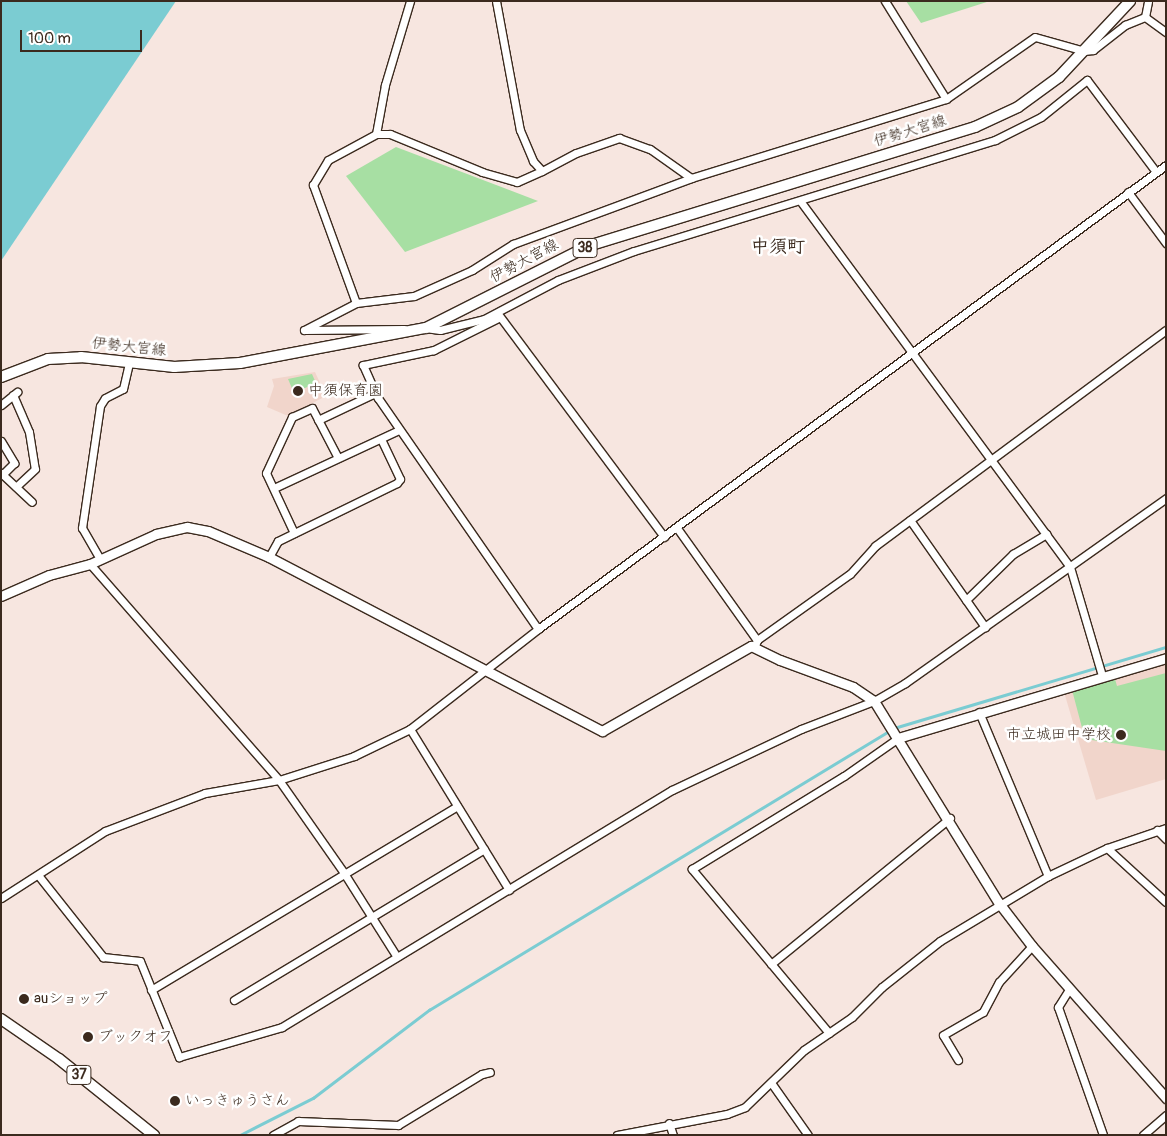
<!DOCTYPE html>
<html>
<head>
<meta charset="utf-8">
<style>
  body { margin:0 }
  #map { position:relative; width:1167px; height:1136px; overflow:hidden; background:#f7e6e0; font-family:Pangolin,"Klee One",sans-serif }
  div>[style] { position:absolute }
  .built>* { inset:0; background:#f1d5cb }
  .green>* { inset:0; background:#a7dfa3 }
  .water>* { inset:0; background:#7bccd2 }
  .stream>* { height:2.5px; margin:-1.25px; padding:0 1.25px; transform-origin:1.25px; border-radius:1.25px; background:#7bccd2 }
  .roads { filter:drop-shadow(1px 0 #3b2a1e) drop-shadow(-1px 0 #3b2a1e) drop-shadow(0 1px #3b2a1e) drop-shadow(0 -1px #3b2a1e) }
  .minor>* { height:7px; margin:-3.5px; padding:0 3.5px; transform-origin:3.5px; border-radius:3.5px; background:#fff }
  .tertiary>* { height:9px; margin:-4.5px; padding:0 4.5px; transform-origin:4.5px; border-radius:4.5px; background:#fff }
  .primary>* { height:10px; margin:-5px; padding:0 5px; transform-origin:5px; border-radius:5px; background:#fff }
  .dots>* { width:14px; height:14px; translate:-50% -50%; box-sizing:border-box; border:2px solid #fff; border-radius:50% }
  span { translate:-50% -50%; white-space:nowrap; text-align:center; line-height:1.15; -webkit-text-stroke:5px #fff; paint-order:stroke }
  .shield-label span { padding:1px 4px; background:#fff; border:1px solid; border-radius:4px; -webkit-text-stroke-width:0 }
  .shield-label { font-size:14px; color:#3b2a1e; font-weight:700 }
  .street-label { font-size:15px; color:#3b2a1e }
  .poi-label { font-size:15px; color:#3b2a1e }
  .left { translate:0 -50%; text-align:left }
  .right { translate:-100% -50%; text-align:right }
  .quarter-label { font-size:18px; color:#3b2a1e; font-weight:700 }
  .frame { position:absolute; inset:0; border:2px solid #3b2a1e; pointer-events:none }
  .scale { position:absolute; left:20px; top:30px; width:122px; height:22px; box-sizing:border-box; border:2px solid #3b2a1e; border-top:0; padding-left:6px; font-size:15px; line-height:18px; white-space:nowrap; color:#3b2a1e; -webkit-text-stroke:4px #fff; paint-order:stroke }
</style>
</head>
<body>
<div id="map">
  <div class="built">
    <i style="clip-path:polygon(315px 372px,326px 396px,288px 416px,267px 407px,274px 386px,272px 379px)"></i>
    <i style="clip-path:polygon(1166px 662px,1166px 779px,1096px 800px,1064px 692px)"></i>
  </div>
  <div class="green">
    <i style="clip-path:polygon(906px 1px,990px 1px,921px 23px)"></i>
    <i style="clip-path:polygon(396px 147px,538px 201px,405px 252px,346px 176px)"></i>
    <i style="clip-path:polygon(312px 374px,316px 383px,294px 393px,288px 379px)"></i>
    <i style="clip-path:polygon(1166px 673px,1166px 751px,1085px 739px,1072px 690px,1115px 679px,1117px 686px)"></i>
  </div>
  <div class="water">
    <i style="clip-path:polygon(1px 1px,176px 1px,1px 261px)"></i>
  </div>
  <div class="stream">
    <i style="left:894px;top:728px;width:284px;rotate:-16.6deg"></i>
    <i style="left:240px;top:1135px;width:82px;rotate:-26.9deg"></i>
    <i style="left:313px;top:1098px;width:146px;rotate:-37.2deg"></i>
    <i style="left:429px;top:1010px;width:538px;rotate:-31.24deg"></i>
  </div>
  <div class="roads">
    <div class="minor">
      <i style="left:496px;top:1px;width:131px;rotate:79.5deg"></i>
      <i style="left:520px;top:130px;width:34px;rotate:67deg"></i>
      <i style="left:533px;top:161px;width:13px;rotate:48deg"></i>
      <i style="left:542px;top:171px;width:38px;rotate:-28deg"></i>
      <i style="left:576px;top:153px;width:46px;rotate:-19.2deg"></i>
      <i style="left:619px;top:138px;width:33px;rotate:20deg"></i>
      <i style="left:650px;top:149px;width:50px;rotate:35.3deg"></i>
      <i style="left:885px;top:1px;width:115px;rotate:58.1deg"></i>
      <i style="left:1145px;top:17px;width:26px;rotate:36deg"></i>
      <i style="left:1145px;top:17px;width:16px;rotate:-79deg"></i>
      <i style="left:376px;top:134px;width:14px"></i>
      <i style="left:390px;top:134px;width:100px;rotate:22.4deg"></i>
      <i style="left:482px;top:172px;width:36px;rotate:16deg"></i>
      <i style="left:517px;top:182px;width:27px;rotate:-24deg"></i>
      <i style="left:1128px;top:192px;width:64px;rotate:53.3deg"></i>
      <i style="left:801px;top:202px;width:453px;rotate:53.6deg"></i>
      <i style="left:1070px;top:567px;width:114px;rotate:73.6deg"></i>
      <i style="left:356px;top:303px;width:126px;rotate:-110deg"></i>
      <i style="left:313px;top:185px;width:29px;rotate:-59deg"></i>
      <i style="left:328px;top:160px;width:55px;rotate:-28.4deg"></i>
      <i style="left:376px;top:134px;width:50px;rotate:-79.6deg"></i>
      <i style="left:385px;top:85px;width:88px;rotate:-73.4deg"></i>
      <i style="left:498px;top:314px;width:278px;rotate:53.3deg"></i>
      <i style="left:498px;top:318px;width:72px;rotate:153.4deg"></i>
      <i style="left:434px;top:350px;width:73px;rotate:168.1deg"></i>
      <i style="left:363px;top:365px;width:36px;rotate:66deg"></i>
      <i style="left:378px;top:398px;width:281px;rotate:55.3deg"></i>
      <i style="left:425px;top:328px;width:15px;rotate:8deg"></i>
      <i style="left:440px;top:330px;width:45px;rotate:-14deg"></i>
      <i style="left:484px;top:319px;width:84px;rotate:-27.8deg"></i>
      <i style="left:558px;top:280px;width:81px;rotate:-20.9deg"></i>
      <i style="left:634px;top:251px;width:378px;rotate:-17.1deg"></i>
      <i style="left:995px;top:140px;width:51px;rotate:-26.6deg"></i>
      <i style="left:1041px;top:117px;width:59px;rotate:-38.8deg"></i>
      <i style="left:1087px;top:80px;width:115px;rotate:53.1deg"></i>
      <i style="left:404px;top:329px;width:100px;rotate:179.4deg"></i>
      <i style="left:304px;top:330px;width:59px;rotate:-27.4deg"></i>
      <i style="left:356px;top:303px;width:58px;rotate:-6.9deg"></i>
      <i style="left:414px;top:296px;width:64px;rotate:-24.1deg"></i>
      <i style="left:472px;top:270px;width:49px;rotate:-32.4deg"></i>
      <i style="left:513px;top:244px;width:190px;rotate:-20.3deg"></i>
      <i style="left:691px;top:178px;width:267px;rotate:-17.2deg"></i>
      <i style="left:946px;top:99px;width:108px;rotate:-34.9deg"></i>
      <i style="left:1035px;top:37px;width:51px;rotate:15.9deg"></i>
      <i style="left:1084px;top:51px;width:9px;rotate:-6deg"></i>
      <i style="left:1093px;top:50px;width:41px;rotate:-38deg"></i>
      <i style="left:1125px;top:25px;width:22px;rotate:-22deg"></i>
      <i style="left:13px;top:395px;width:40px;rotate:66.6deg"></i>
      <i style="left:29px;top:432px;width:37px;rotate:81deg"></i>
      <i style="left:35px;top:469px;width:26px;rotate:137deg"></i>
      <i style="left:1px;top:405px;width:21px;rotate:-39deg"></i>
      <i style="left:318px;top:420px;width:63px;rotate:-25.3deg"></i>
      <i style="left:1px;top:441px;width:26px;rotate:59deg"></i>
      <i style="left:14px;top:463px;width:16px;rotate:135deg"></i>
      <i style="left:1px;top:473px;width:42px;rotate:43.1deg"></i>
      <i style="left:274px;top:488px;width:138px;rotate:-24.9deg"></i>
      <i style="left:910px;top:520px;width:131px;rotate:55deg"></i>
      <i style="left:677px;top:528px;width:138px;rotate:54.5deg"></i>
      <i style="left:294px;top:533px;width:66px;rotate:-115deg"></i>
      <i style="left:266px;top:473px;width:62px;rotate:-65.1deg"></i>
      <i style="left:292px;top:417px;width:22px;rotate:-24deg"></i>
      <i style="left:312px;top:408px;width:56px;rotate:62.5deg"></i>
      <i style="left:269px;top:557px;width:18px;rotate:-61deg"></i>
      <i style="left:278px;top:541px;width:132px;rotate:-26deg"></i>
      <i style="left:397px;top:483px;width:5px;rotate:-53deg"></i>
      <i style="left:400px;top:479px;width:44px;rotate:-115.4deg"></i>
      <i style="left:100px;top:559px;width:36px;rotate:-120deg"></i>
      <i style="left:82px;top:528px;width:123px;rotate:-81.6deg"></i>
      <i style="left:100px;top:406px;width:9px;rotate:-58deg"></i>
      <i style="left:105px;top:398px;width:20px;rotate:-27deg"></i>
      <i style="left:123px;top:389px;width:28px;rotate:-77deg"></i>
      <i style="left:90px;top:564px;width:287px;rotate:48.8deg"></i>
      <i style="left:279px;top:780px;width:113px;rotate:55deg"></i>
      <i style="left:344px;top:873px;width:99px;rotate:57.8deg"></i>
      <i style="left:966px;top:600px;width:66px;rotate:-44.4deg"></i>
      <i style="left:1013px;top:554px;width:39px;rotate:-31deg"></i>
      <i style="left:755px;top:646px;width:6px;rotate:-72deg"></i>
      <i style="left:757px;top:640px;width:114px;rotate:-35.4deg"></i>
      <i style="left:850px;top:574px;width:38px;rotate:-48deg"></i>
      <i style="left:875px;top:546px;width:362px;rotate:-36.6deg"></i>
      <i style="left:979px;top:712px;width:178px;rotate:67.2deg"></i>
      <i style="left:410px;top:729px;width:189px;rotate:58.4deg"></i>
      <i style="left:1157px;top:830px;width:13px;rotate:45deg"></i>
      <i style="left:1107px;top:848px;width:80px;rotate:42.5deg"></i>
      <i style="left:38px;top:875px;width:105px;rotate:51.6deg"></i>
      <i style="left:103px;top:957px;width:37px;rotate:6deg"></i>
      <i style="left:140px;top:961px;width:104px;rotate:67.9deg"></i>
      <i style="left:179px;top:1057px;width:107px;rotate:-16.2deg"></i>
      <i style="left:282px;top:1027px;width:456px;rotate:-31.3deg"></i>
      <i style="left:672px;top:790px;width:143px;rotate:-25.3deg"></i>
      <i style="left:801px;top:729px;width:78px;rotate:-21deg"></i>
      <i style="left:874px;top:701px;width:36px;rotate:-30deg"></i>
      <i style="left:905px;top:683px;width:320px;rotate:-35.3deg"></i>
      <i style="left:1px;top:898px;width:124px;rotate:-32.8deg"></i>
      <i style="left:105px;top:831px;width:107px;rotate:-20.8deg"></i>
      <i style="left:205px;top:793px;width:75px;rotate:-10deg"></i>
      <i style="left:279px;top:780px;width:79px;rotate:-17.7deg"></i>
      <i style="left:354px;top:756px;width:62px;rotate:-25.7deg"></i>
      <i style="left:410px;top:729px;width:162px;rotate:-38deg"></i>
      <i style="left:538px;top:629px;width:781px;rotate:-36.46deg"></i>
      <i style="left:771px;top:964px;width:231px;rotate:-39.2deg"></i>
      <i style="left:151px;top:990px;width:357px;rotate:-31deg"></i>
      <i style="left:1068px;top:991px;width:19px;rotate:122deg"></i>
      <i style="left:1058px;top:1007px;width:136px;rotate:70.6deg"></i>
      <i style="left:234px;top:1000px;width:292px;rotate:-31.1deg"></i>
      <i style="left:829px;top:1033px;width:214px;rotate:-129.9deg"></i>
      <i style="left:692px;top:869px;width:178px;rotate:-31.5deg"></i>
      <i style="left:844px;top:776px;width:66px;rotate:-35.1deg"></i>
      <i style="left:958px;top:1060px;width:29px;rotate:-121deg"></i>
      <i style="left:943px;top:1035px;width:46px;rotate:-29.9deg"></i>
      <i style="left:983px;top:1012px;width:34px;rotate:-62deg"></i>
      <i style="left:999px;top:982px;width:49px;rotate:-47.5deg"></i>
      <i style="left:772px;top:1084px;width:62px;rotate:54.8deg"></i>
      <i style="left:669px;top:1123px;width:13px;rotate:72deg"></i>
      <i style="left:273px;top:1135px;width:29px;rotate:-29deg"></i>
      <i style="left:298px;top:1121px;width:100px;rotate:2.3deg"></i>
      <i style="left:398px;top:1125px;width:98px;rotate:-31.3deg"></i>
      <i style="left:482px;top:1074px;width:8px;rotate:-14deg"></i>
      <i style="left:617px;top:1135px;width:112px;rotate:-10.8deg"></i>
      <i style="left:727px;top:1114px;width:19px;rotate:-21deg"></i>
      <i style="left:745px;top:1107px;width:82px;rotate:-44deg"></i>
      <i style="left:804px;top:1050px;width:58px;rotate:-34.5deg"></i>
      <i style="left:852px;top:1017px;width:42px;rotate:-45deg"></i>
      <i style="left:882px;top:987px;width:74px;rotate:-38.4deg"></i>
      <i style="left:940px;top:941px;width:126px;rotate:-31deg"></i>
      <i style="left:1048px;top:876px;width:65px;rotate:-25.4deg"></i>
      <i style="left:1107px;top:848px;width:62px;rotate:-18.7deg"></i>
      <i style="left:1143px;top:1135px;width:30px;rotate:-41deg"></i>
    </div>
    <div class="tertiary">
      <i style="left:1px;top:596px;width:52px;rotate:-23.6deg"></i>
      <i style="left:49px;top:575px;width:42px;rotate:-15deg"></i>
      <i style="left:90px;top:564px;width:72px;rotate:-24.4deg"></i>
      <i style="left:156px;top:534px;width:32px;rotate:-13deg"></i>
      <i style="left:187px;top:527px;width:21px;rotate:11deg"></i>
      <i style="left:208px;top:531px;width:66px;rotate:23.1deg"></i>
      <i style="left:269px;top:557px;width:376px;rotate:27.6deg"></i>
      <i style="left:602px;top:731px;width:172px;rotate:-29.7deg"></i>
      <i style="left:751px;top:646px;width:32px;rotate:26deg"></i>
      <i style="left:780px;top:660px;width:78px;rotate:20.3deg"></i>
      <i style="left:853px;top:687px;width:25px;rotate:34deg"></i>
      <i style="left:874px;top:701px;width:238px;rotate:58.3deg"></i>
      <i style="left:999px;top:903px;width:54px;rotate:52.5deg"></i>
      <i style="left:1032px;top:946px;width:203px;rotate:48.6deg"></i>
      <i style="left:898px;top:738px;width:280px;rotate:-16.6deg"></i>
    </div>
    <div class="primary">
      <i style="left:1px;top:377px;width:50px;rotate:-21deg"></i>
      <i style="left:48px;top:359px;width:33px;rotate:-3deg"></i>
      <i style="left:81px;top:357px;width:94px;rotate:6.1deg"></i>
      <i style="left:174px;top:367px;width:66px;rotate:-3.5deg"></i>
      <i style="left:240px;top:363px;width:189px;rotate:-10.7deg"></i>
      <i style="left:426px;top:328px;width:182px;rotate:-26.8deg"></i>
      <i style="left:588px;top:246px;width:405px;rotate:-17.1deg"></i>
      <i style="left:975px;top:127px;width:47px;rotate:-24.9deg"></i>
      <i style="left:1018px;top:107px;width:51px;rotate:-36.2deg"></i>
      <i style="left:1059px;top:77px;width:104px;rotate:-46.9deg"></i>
      <i style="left:1px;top:1019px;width:70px;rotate:34.6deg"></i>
      <i style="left:59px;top:1059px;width:122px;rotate:38.7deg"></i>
    </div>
  </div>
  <div class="dots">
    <i style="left:298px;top:391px;background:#3b2a1e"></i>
    <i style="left:1121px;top:735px;background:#3b2a1e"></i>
    <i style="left:24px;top:999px;background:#3b2a1e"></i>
    <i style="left:88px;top:1037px;background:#3b2a1e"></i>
    <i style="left:175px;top:1101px;background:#3b2a1e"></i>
  </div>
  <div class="shield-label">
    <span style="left:585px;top:248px">38</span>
    <span style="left:79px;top:1075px">37</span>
  </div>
  <div class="street-label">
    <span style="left:910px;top:131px;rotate:-17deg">伊勢大宮線</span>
    <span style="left:524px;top:261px;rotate:-28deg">伊勢大宮線</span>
    <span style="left:129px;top:347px;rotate:6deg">伊勢大宮線</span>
  </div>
  <div class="poi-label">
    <span class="left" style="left:308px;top:391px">中須保育園</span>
    <span class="right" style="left:1111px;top:735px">市立城田中学校</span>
    <span class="left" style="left:34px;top:999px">auショップ</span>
    <span class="left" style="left:98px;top:1037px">ブックオフ</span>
    <span class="left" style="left:185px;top:1101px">いっきゅうさん</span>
  </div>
  <div class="quarter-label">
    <span style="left:778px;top:247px">中須町</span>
  </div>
  <div class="frame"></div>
  <div class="scale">100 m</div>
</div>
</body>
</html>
